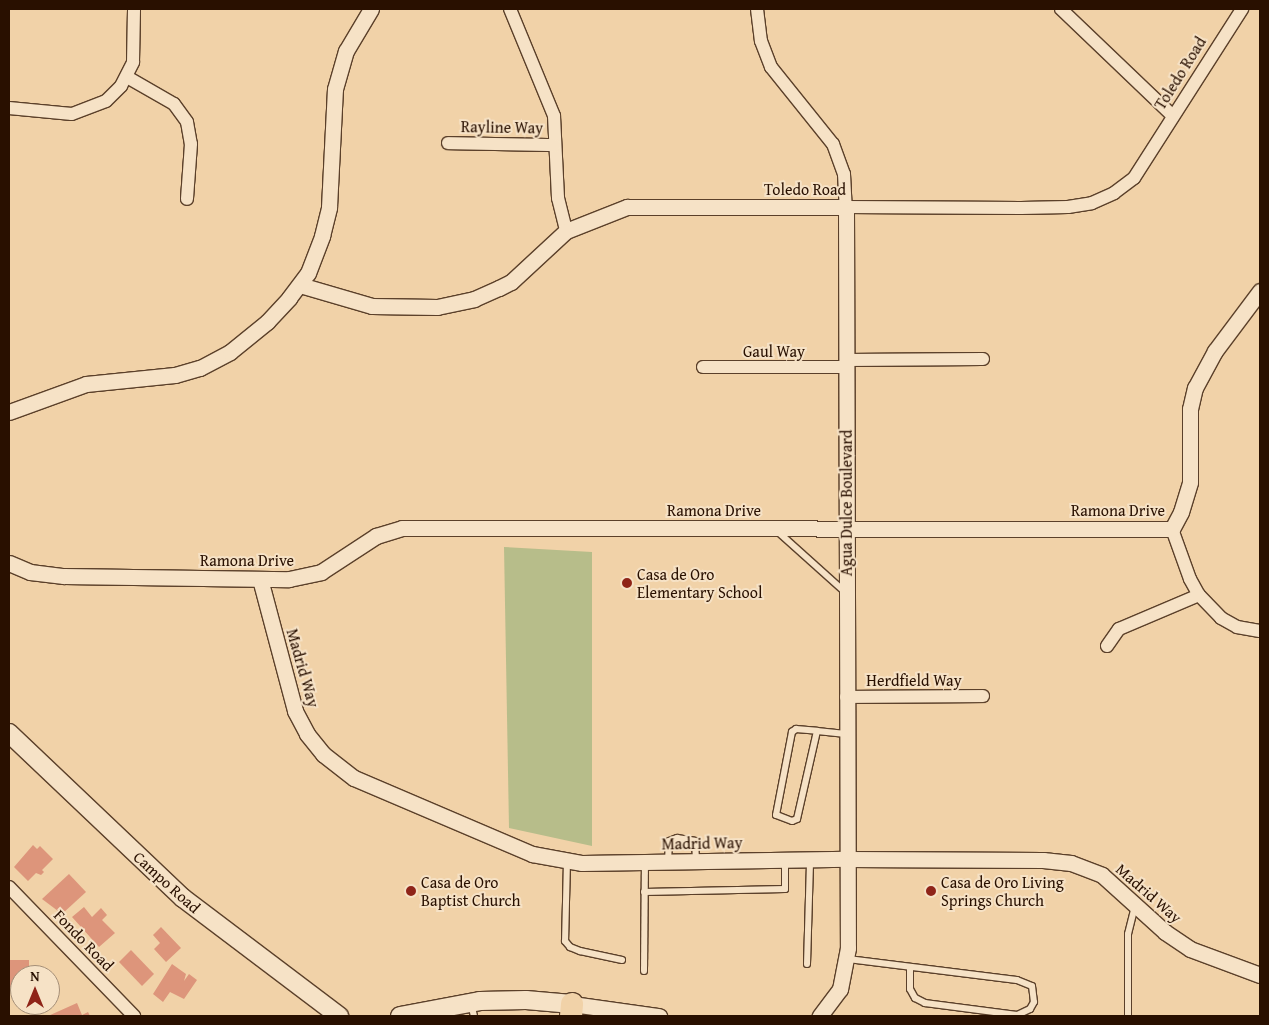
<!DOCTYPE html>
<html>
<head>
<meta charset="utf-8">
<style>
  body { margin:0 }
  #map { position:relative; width:1269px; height:1025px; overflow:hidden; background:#f1d2a8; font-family:"Gentium Book Plus",serif }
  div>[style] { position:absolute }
  .green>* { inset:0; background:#b7bd8a }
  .building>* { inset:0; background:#dd957b }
  .roads { filter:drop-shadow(1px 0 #5b402a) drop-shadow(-1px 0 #5b402a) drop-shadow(0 1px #5b402a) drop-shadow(0 -1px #5b402a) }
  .service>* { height:6px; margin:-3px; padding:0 3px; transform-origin:3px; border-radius:3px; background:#f6e2c6 }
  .minor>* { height:12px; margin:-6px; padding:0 6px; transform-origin:6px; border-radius:6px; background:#f6e2c6 }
  .tertiary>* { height:15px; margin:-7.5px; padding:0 7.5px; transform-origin:7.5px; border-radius:7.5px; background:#f6e2c6 }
  .secondary>* { height:18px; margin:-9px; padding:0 9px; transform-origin:9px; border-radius:9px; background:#f6e2c6 }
  .motorway>* { height:22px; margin:-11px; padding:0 11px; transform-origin:11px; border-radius:11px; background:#f1d2a8 }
  .dots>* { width:14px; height:14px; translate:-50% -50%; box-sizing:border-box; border:2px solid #f6e2c6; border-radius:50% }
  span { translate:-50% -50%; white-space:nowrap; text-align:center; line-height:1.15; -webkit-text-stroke:4px #f6e2c6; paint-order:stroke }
  .street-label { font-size:16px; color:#291000 }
  .poi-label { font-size:16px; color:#291000 }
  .left { translate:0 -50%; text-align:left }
  .frame { position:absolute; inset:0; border:10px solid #291000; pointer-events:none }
  .north { position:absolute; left:10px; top:965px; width:50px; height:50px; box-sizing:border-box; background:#f6e2c6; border:1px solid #a48e77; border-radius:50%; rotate:0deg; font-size:14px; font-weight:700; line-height:20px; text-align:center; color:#291000 }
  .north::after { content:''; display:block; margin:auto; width:18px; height:22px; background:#8f2418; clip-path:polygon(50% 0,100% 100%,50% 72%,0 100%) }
</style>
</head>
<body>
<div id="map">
  <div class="green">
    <i style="clip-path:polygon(504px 547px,592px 552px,592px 846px,509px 828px)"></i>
  </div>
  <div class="building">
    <i style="clip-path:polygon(33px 845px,37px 849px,40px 846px,53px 859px,42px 870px,44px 872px,41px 875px,36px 873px,28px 881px,14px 867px)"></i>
    <i style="clip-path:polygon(69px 874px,86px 892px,62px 914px,42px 899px)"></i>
    <i style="clip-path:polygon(84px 907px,92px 917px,101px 908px,107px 915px,102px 920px,115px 933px,99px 947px,72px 917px)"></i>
    <i style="clip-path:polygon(161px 927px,181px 948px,166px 962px,154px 949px,160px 943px,153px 935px)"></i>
    <i style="clip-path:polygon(131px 950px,154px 974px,142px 986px,119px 962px)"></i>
    <i style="clip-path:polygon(9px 960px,29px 960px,29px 971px,38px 971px,38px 975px,20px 975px,20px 987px,9px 987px)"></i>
    <i style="clip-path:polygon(172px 964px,186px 974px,184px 981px,189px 974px,197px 980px,184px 999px,170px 992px,163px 1002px,153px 994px)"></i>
    <i style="clip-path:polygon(77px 1003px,82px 1015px,88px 1012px,90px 1016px,48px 1016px)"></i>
  </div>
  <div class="roads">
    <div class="service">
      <i style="left:777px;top:531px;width:93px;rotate:41.9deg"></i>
      <i style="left:796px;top:729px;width:21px;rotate:5deg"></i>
      <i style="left:817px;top:731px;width:90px;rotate:102.8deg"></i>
      <i style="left:797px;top:819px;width:5px;rotate:158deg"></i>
      <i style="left:792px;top:821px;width:17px;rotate:-159deg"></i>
      <i style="left:776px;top:815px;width:85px;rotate:-79.1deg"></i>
      <i style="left:792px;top:732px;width:5px;rotate:-37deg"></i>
      <i style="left:817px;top:731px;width:29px;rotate:6deg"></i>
      <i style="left:567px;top:861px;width:80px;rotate:91.4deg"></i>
      <i style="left:565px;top:941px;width:8px;rotate:50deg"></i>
      <i style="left:570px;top:947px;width:11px;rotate:22deg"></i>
      <i style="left:580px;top:951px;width:43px;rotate:12.1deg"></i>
      <i style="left:668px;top:861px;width:20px;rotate:-87deg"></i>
      <i style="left:669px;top:841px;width:9px;rotate:-21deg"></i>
      <i style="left:677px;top:838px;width:18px;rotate:9deg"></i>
      <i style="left:695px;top:841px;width:20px;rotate:87deg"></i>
      <i style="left:644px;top:892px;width:141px;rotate:-1.2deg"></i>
      <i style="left:785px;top:889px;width:28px;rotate:-90deg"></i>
      <i style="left:848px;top:959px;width:170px;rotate:7.1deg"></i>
      <i style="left:1017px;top:980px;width:16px;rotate:22deg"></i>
      <i style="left:1032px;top:986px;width:16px;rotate:83deg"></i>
      <i style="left:1034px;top:1002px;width:8px;rotate:120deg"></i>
      <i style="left:1030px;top:1009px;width:14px;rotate:155deg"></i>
      <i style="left:1017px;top:1015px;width:93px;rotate:-172.6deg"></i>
      <i style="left:925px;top:1003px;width:11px;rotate:-153deg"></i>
      <i style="left:915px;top:998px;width:10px;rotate:-119deg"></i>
      <i style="left:910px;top:989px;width:22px;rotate:-90deg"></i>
      <i style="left:807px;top:964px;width:104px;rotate:-88.3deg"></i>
      <i style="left:644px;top:971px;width:109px;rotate:-89.5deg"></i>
      <i style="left:471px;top:1004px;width:12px;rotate:76deg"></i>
      <i style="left:1128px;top:1016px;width:82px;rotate:-90deg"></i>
      <i style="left:1128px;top:934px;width:29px;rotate:-76deg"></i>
    </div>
    <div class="minor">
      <i style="left:510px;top:9px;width:116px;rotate:67.6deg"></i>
      <i style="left:554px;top:116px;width:82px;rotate:87.2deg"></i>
      <i style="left:558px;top:198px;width:34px;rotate:76deg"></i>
      <i style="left:757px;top:9px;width:32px;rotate:83deg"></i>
      <i style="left:761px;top:41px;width:28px;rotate:69deg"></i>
      <i style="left:771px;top:67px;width:99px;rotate:51.2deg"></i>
      <i style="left:833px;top:144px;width:32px;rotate:70deg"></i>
      <i style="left:844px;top:174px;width:33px;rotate:87deg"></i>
      <i style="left:846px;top:207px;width:175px;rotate:0.3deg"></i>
      <i style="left:1021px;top:208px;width:47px;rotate:-1.2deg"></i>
      <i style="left:1068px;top:207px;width:24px;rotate:-9deg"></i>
      <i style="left:1092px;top:203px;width:24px;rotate:-24deg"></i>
      <i style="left:1114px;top:193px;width:25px;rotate:-37deg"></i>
      <i style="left:1134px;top:178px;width:201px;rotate:-57.4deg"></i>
      <i style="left:1061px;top:9px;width:155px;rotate:43.7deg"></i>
      <i style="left:127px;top:77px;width:54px;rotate:29.9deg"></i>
      <i style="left:174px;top:104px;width:22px;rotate:54deg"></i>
      <i style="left:187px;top:122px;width:22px;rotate:80deg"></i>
      <i style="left:191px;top:144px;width:55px;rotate:94.2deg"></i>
      <i style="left:9px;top:108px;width:63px;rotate:5.4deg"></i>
      <i style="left:72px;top:114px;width:36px;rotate:-21deg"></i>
      <i style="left:106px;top:101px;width:21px;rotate:-45deg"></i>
      <i style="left:121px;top:86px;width:27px;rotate:-63deg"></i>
      <i style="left:133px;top:62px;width:53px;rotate:-88.9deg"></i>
      <i style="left:448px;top:143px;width:107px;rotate:1.1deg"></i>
      <i style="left:846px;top:360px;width:137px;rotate:-0.4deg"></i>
      <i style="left:703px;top:367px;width:143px"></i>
      <i style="left:1172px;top:529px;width:53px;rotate:70.2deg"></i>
      <i style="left:1190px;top:579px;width:18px;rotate:61deg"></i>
      <i style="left:1199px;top:595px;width:32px;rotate:46deg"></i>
      <i style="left:1221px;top:618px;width:18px;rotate:29deg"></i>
      <i style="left:1237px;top:627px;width:23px;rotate:10deg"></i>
      <i style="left:1107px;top:646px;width:21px;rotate:-55deg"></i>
      <i style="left:1119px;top:629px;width:87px;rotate:-23deg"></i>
      <i style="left:846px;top:697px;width:137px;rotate:-0.4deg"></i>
      <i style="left:9px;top:887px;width:180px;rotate:45.9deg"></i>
    </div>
    <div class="tertiary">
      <i style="left:300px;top:285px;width:75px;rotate:16.3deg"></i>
      <i style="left:372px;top:306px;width:65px;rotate:0.9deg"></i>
      <i style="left:437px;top:307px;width:38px;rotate:-12deg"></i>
      <i style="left:474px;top:299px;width:27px;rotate:-24deg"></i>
      <i style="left:499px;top:288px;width:13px;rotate:-27deg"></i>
      <i style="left:511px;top:282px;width:75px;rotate:-42.8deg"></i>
      <i style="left:566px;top:231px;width:66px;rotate:-21.5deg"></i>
      <i style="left:627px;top:207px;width:219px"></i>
      <i style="left:846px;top:207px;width:741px;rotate:89.85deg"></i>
      <i style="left:848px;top:948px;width:42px;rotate:101deg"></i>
      <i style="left:840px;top:989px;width:34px;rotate:127deg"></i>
      <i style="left:9px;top:412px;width:82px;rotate:-20deg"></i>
      <i style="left:86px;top:384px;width:89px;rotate:-5.8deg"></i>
      <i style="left:175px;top:375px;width:26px;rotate:-16deg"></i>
      <i style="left:200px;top:368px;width:34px;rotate:-28deg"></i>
      <i style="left:230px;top:352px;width:48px;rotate:-39deg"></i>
      <i style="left:267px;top:322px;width:33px;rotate:-47deg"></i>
      <i style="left:289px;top:298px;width:31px;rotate:-53deg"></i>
      <i style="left:308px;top:273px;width:40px;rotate:-69deg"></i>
      <i style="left:322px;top:236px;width:30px;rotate:-76deg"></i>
      <i style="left:329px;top:207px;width:118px;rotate:-87.1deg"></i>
      <i style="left:335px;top:89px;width:40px;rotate:-74deg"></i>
      <i style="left:346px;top:51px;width:49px;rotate:-59.2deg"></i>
      <i style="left:9px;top:563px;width:23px;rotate:23deg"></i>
      <i style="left:30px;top:572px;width:34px;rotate:7deg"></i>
      <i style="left:64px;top:576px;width:225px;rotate:0.8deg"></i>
      <i style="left:289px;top:579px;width:33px;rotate:-12deg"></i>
      <i style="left:321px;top:572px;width:66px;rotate:-33.2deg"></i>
      <i style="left:376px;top:536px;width:27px;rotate:-17deg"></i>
      <i style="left:402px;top:528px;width:770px;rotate:0.07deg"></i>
      <i style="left:1172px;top:529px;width:19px;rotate:-62deg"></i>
      <i style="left:1181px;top:512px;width:31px;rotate:-73deg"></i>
      <i style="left:1190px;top:482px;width:73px;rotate:-90deg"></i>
      <i style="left:1190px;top:409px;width:22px;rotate:-77deg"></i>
      <i style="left:1195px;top:388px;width:42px;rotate:-61.6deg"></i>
      <i style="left:1215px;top:351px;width:75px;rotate:-53.1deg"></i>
      <i style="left:260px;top:579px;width:137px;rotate:75.1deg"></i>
      <i style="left:295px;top:711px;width:26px;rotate:62deg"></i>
      <i style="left:307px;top:734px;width:26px;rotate:51deg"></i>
      <i style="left:323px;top:754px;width:39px;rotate:38deg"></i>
      <i style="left:354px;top:778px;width:194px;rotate:23.1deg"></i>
      <i style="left:532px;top:854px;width:51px;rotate:10.2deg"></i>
      <i style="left:582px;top:863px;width:266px;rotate:-0.9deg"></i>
      <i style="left:848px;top:859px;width:195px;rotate:0.3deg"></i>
      <i style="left:1043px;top:860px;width:28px;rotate:6deg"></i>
      <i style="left:1071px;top:863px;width:33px;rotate:21deg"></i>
      <i style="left:1102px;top:875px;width:85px;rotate:42.1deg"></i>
      <i style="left:1165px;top:932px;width:30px;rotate:34deg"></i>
      <i style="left:1190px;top:949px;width:75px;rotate:20.4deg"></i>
      <i style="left:572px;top:1004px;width:88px;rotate:7.9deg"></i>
    </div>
    <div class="secondary">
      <i style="left:9px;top:733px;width:240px;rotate:43.5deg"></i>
      <i style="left:183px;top:898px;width:196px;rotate:37.1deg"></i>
      <i style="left:400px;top:1016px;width:81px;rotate:-10.6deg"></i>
      <i style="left:480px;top:1001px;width:46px;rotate:-1.2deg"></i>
      <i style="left:526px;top:1000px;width:46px;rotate:5deg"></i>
    </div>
    <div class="motorway">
      <i style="left:571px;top:1016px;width:12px;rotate:-85deg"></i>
    </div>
  </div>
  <div class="dots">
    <i style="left:627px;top:583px;background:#8f2418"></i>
    <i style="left:411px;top:891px;background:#8f2418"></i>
    <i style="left:931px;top:891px;background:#8f2418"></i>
  </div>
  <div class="street-label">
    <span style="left:1180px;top:73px;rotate:-58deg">Toledo Road</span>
    <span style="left:502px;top:127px;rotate:1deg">Rayline Way</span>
    <span style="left:805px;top:189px">Toledo Road</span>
    <span style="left:774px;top:351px">Gaul Way</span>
    <span style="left:846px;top:503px;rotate:-90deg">Agua Dulce Boulevard</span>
    <span style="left:714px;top:510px">Ramona Drive</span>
    <span style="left:1118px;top:510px">Ramona Drive</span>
    <span style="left:247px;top:560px">Ramona Drive</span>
    <span style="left:303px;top:668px;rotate:74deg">Madrid Way</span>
    <span style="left:914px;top:680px">Herdfield Way</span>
    <span style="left:702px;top:843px;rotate:-1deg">Madrid Way</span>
    <span style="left:167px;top:882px;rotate:42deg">Campo Road</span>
    <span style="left:1149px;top:893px;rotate:41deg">Madrid Way</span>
    <span style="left:84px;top:940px;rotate:46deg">Fondo Road</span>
  </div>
  <div class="poi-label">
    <span class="left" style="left:637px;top:583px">Casa de Oro<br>Elementary School</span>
    <span class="left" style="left:421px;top:891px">Casa de Oro<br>Baptist Church</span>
    <span class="left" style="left:941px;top:891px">Casa de Oro Living<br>Springs Church</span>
  </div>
  <div class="frame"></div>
  <div class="north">N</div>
</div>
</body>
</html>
